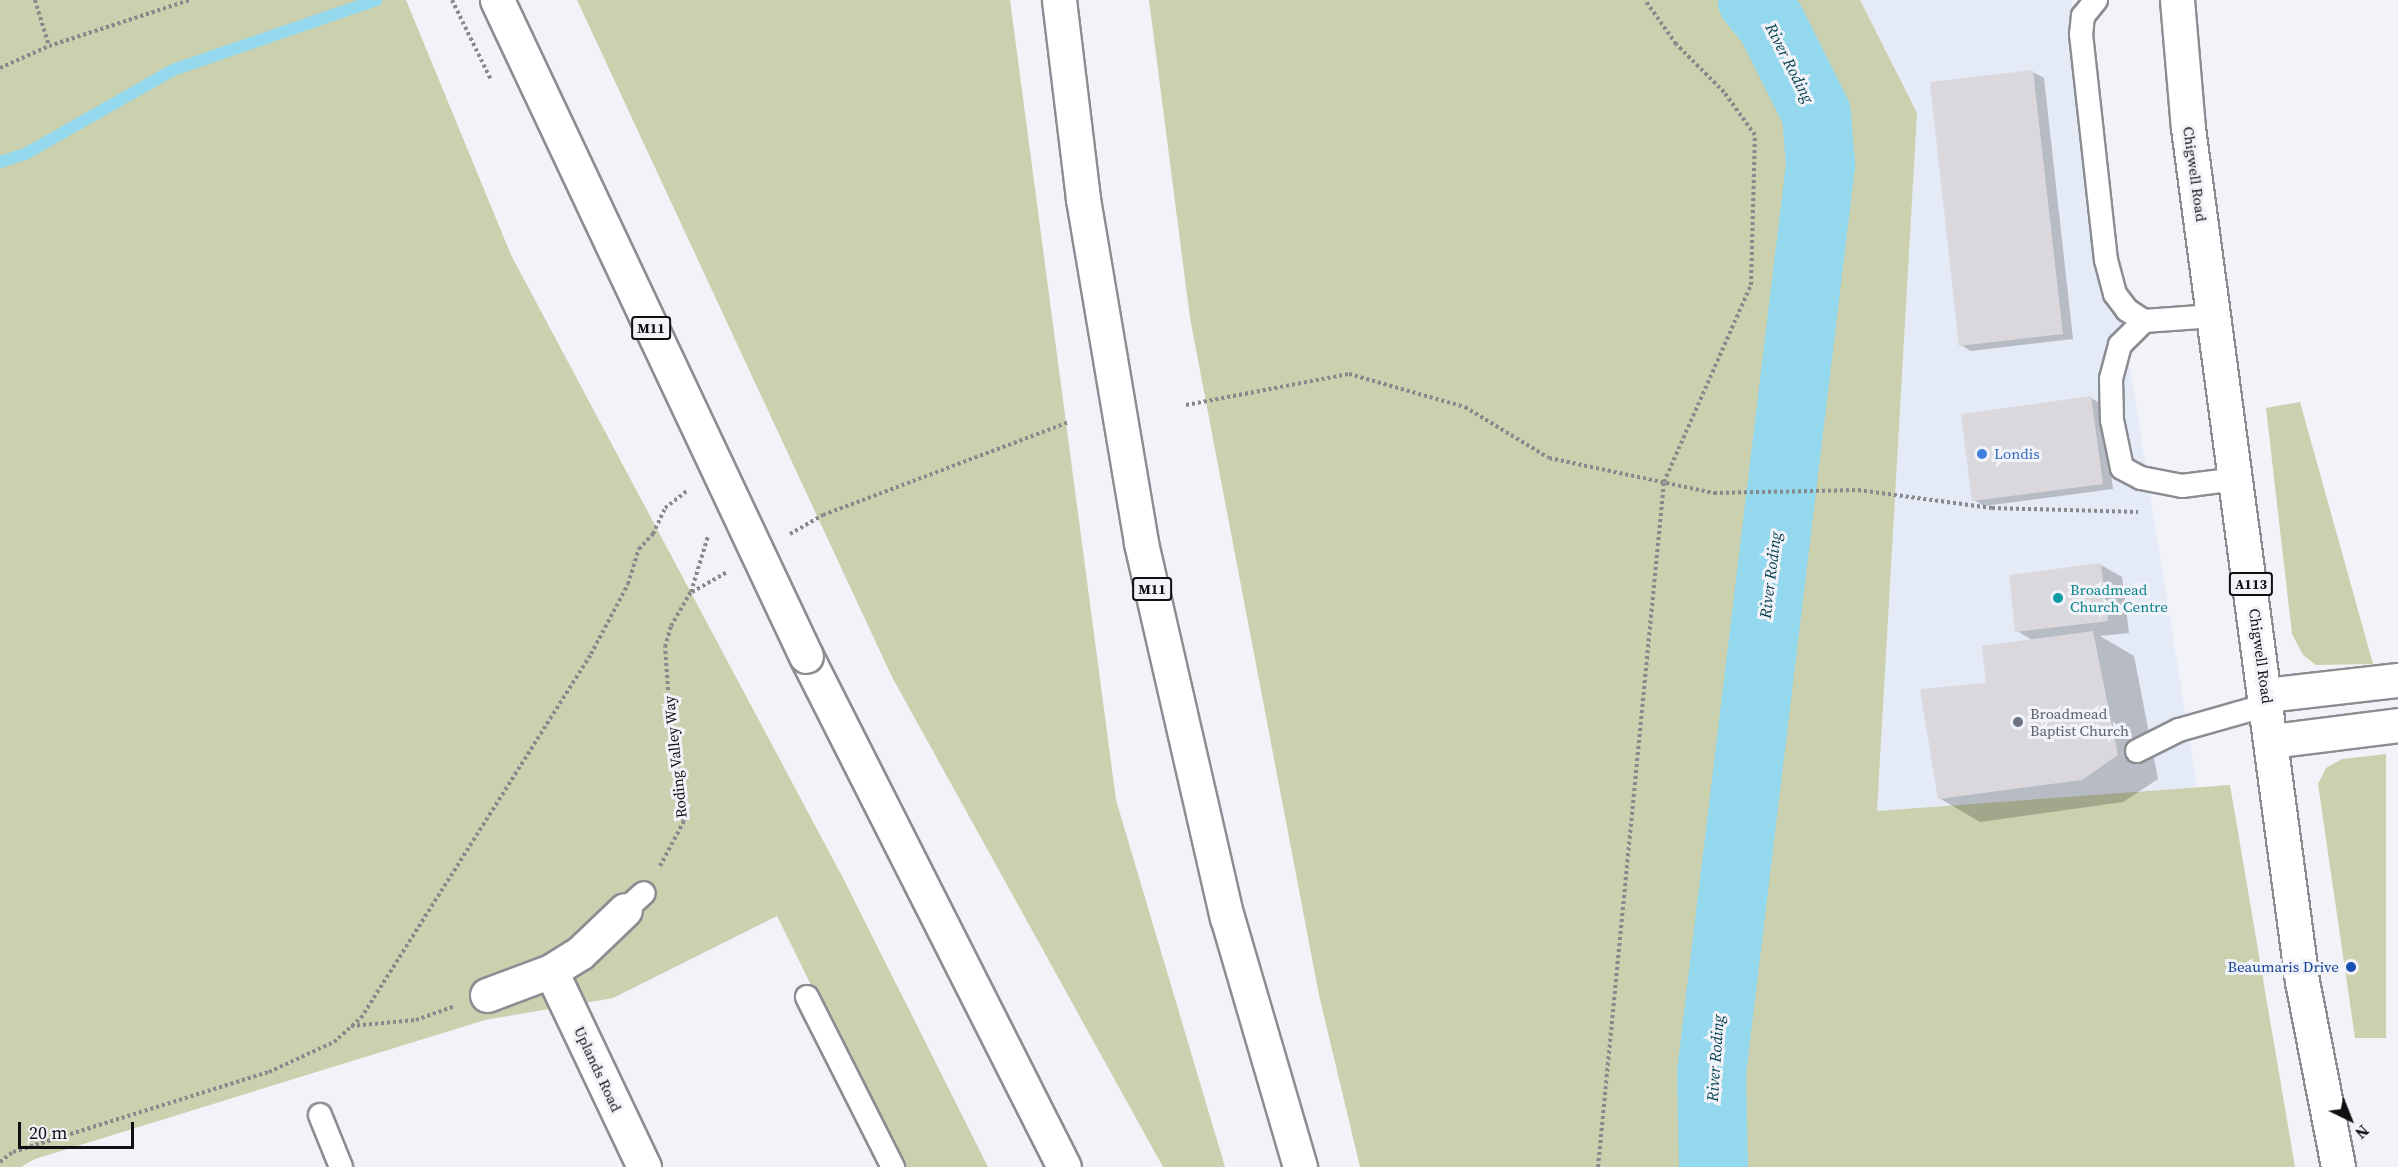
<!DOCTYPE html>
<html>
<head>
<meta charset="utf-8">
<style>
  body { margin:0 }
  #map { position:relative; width:2398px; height:1167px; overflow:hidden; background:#f1f3f8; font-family:"Source Serif 4",serif }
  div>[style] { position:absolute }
  .built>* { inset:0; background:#e4eaf6 }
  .green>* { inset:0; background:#cbd0ae }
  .shadow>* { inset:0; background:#0003 }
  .stream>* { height:12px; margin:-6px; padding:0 6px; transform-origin:6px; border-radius:6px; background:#94d8ee }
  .river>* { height:69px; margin:-34.5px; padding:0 34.5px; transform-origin:34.5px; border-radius:34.5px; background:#94d8ee }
  .building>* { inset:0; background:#dad8dd }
  .path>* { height:4px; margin-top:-2px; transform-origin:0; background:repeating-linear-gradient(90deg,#87898c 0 3px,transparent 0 6px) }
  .roads { filter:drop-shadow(2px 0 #8b8d92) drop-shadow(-2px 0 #8b8d92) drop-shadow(0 2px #8b8d92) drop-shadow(0 -2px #8b8d92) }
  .service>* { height:22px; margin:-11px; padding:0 11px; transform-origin:11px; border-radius:11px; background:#fff }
  .minor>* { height:33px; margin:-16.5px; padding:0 16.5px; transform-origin:16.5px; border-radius:16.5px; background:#fff }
  .primary>* { height:33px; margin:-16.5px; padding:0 16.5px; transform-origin:16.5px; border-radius:16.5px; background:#fff }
  .motorway>* { height:33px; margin:-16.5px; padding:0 16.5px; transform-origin:16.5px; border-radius:16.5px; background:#fff }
  .bridges { filter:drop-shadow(2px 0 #8b8d92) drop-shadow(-2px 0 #8b8d92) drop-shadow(0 2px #8b8d92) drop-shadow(0 -2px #8b8d92) }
  .motorway-bridge>* { height:33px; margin:-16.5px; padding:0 16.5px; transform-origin:16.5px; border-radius:16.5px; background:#fff }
  .dots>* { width:16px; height:16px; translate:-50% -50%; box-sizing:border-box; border:3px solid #f1f3f8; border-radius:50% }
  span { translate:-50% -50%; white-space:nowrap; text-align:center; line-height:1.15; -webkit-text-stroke:6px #f1f3f8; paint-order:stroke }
  .shield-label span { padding:2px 4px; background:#f1f3f8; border:2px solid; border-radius:4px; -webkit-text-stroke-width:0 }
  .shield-label { font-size:14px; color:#0f1012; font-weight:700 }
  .street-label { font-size:15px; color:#0f1012 }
  .shop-label { font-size:15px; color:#366cbe }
  .left { translate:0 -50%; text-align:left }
  .culture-label { font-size:15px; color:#0d838f }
  .worship-label { font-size:15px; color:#5b616d }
  .transit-label { font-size:15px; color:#164399 }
  .right { translate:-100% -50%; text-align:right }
  .water-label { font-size:16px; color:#003e4d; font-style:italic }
  .north { position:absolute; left:2320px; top:1089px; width:60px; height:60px; -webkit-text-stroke:4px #f1f3f8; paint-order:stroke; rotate:137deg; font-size:16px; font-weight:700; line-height:24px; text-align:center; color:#0f1012 }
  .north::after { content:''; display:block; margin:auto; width:21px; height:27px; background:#0f1012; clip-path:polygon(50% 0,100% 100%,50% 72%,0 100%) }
  .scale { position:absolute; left:18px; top:1122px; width:116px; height:27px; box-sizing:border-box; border:3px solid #0f1012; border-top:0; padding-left:8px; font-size:18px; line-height:21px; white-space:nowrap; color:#0f1012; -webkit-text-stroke:4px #f1f3f8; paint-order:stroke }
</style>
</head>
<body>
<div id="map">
  <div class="built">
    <i style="clip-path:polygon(1860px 0,2071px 0,2197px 787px,1877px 812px,1917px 113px)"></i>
  </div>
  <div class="green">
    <i style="clip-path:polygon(0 0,406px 0,511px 255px,843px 878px,988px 1167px,901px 1167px,777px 916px,613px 998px,485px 1020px,35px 1159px,21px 1167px,0 1167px)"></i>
    <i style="clip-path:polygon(577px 0,1010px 0,1116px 800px,1225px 1167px,1163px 1167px,892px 677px)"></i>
    <i style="clip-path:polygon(1149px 0,1860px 0,1917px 113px,1877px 811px,2230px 785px,2295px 1167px,1360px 1167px,1319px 995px,1190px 318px)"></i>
    <i style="clip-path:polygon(2300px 402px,2373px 664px,2316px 665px,2303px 655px,2292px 634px,2266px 408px)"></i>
    <i style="clip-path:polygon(2386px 754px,2386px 1038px,2355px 1038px,2318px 784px,2326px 768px,2342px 759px)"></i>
  </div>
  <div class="shadow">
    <i style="clip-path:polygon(2033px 72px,2044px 78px,2073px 339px,1971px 351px,1961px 345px)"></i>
    <i style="clip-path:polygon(2091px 398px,2102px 404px,2113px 489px,1984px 506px,1974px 500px)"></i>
    <i style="clip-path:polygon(2101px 565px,2122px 577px,2129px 633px,2100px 636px,2134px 656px,2158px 779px,2123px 802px,1980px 822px,1939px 798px,1988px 684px,2032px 640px,2017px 631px)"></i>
  </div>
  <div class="stream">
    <i style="left:0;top:162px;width:28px;rotate:-18deg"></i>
    <i style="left:27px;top:153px;width:168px;rotate:-29.6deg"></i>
    <i style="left:173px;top:70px;width:215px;rotate:-19deg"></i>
  </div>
  <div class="river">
    <i style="left:1713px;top:1167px;width:95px;rotate:-91.2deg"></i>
    <i style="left:1711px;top:1072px;width:915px;rotate:-83.15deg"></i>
    <i style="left:1820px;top:164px;width:51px;rotate:-94.5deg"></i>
    <i style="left:1816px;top:113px;width:101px;rotate:-116.6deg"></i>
    <i style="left:1771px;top:23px;width:30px;rotate:-130deg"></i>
  </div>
  <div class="building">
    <i style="clip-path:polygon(2033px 70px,2063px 334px,1959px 346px,1930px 82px)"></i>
    <i style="clip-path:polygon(2091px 396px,2103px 484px,1972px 501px,1961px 414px)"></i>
    <i style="clip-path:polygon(2101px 563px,2108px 621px,2015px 632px,2009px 575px)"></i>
    <i style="clip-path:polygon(2093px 631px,2118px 755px,2082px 780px,1938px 799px,1920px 689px,1986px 683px,1982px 646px)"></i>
  </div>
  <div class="path">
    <i style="left:35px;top:0;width:48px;rotate:73.1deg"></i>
    <i style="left:452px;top:0;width:89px;rotate:64deg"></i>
    <i style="left:0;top:68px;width:54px;rotate:-24.2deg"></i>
    <i style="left:49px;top:46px;width:148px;rotate:-18.1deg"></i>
    <i style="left:1186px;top:405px;width:166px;rotate:-10.8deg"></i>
    <i style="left:1349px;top:374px;width:121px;rotate:15.9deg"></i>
    <i style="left:1465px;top:407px;width:98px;rotate:31.3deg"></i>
    <i style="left:1549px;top:458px;width:169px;rotate:12deg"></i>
    <i style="left:1714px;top:493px;width:144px;rotate:-1.2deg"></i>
    <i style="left:1858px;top:490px;width:135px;rotate:7.7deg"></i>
    <i style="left:1992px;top:508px;width:146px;rotate:1.6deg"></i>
    <i style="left:790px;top:534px;width:38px;rotate:-30deg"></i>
    <i style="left:823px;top:515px;width:261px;rotate:-20.7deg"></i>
    <i style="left:692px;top:592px;width:40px;rotate:-29.7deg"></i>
    <i style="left:660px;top:866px;width:51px;rotate:-61.9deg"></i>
    <i style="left:684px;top:821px;width:78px;rotate:-98.9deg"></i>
    <i style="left:672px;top:744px;width:97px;rotate:-94.1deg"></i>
    <i style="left:665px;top:647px;width:22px;rotate:-74deg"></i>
    <i style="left:671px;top:626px;width:39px;rotate:-60deg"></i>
    <i style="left:691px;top:592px;width:59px;rotate:-73.1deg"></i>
    <i style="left:351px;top:1026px;width:65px;rotate:-5.3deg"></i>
    <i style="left:416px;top:1020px;width:41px;rotate:-19.7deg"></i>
    <i style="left:0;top:1162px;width:16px;rotate:-38deg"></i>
    <i style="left:13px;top:1152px;width:268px;rotate:-17.4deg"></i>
    <i style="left:269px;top:1072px;width:72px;rotate:-24.8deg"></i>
    <i style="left:334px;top:1042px;width:36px;rotate:-42deg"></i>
    <i style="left:361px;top:1018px;width:431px;rotate:-57.7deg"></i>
    <i style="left:591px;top:654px;width:79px;rotate:-62.1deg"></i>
    <i style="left:628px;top:584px;width:37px;rotate:-73deg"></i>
    <i style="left:639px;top:549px;width:21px;rotate:-47deg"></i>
    <i style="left:653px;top:534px;width:29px;rotate:-65deg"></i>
    <i style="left:665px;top:508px;width:29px;rotate:-38deg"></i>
    <i style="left:1598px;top:1167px;width:688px;rotate:-84.5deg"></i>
    <i style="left:1664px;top:482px;width:215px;rotate:-66.2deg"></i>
    <i style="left:1751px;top:285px;width:150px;rotate:-88.5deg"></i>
    <i style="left:1755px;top:135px;width:53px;rotate:-125.8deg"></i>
    <i style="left:1724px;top:92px;width:68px;rotate:-135deg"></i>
    <i style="left:1676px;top:44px;width:54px;rotate:-125.2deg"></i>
  </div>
  <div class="roads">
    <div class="service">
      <i style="left:2096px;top:0;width:21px;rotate:129deg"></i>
      <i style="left:2083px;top:16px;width:18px;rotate:96deg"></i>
      <i style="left:2081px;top:34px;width:227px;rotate:83.7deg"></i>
      <i style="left:2106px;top:260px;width:35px;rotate:75deg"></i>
      <i style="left:2115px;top:294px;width:20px;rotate:53deg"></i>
      <i style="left:2127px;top:310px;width:20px;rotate:33deg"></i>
      <i style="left:2144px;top:321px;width:70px;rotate:-4.1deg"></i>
      <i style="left:2144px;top:321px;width:34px;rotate:135deg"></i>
      <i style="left:2120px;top:345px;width:35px;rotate:105deg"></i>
      <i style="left:2111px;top:379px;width:41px;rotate:88.6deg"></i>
      <i style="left:2112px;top:420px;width:49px;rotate:78.2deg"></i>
      <i style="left:2122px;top:468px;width:21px;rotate:28deg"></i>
      <i style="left:2141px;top:478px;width:42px;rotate:11deg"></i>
      <i style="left:2182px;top:486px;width:54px;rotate:-7.4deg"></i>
      <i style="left:2137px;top:751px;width:47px;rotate:-26.6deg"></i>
      <i style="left:2179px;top:730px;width:91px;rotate:-15.9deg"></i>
      <i style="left:625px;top:910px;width:25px;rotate:-42deg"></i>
      <i style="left:807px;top:997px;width:191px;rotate:63.2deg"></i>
      <i style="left:320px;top:1115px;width:56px;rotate:68deg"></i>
    </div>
    <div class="minor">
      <i style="left:2266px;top:695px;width:133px;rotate:-6.5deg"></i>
      <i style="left:2272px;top:741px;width:127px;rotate:-7.2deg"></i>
      <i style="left:551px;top:971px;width:217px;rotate:64.6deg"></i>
      <i style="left:487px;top:995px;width:68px;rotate:-20.6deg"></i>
      <i style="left:551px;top:971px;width:34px;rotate:-32deg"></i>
      <i style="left:580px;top:953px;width:62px;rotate:-43.7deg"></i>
    </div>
    <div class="primary">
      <i style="left:2177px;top:0;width:128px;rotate:85.1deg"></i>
      <i style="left:2188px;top:128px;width:861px;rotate:82.39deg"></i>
      <i style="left:2302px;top:981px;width:189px;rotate:79deg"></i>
    </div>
    <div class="motorway">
      <i style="left:1059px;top:0;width:200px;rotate:83.1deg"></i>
      <i style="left:1083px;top:199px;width:349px;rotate:80.4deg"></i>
      <i style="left:1141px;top:543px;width:384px;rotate:77.1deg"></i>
      <i style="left:1227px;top:917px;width:260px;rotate:73.7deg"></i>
      <i style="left:806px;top:656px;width:572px;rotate:63.21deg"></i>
    </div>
  </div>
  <div class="bridges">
    <div class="motorway-bridge">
      <i style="left:497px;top:0;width:725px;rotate:64.78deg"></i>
    </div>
  </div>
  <div class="dots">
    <i style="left:1982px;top:454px;background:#3f7fe0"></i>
    <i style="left:2058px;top:598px;background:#0f9aa8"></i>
    <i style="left:2018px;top:722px;background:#6b7280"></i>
    <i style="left:2351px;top:967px;background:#1a4fb4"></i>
  </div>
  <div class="shield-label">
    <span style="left:651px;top:328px">M11</span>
    <span style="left:2251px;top:584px">A113</span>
    <span style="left:1152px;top:589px">M11</span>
  </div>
  <div class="street-label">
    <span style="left:2195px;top:174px;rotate:82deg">Chigwell Road</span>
    <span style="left:2261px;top:656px;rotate:82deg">Chigwell Road</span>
    <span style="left:675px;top:757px;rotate:-96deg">Roding Valley Way</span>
    <span style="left:598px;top:1069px;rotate:65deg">Uplands Road</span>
  </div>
  <div class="shop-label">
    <span class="left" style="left:1994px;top:454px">Londis</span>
  </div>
  <div class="culture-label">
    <span class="left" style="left:2070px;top:598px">Broadmead<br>Church Centre</span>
  </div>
  <div class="worship-label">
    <span class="left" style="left:2030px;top:722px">Broadmead<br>Baptist Church</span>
  </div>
  <div class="transit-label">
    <span class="right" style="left:2339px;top:967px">Beaumaris Drive</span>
  </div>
  <div class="water-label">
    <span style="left:1790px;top:63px;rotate:63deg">River Roding</span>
    <span style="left:1770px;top:575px;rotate:-83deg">River Roding</span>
    <span style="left:1715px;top:1058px;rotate:-86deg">River Roding</span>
  </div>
  <div class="north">N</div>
  <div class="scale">20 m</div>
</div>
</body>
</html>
